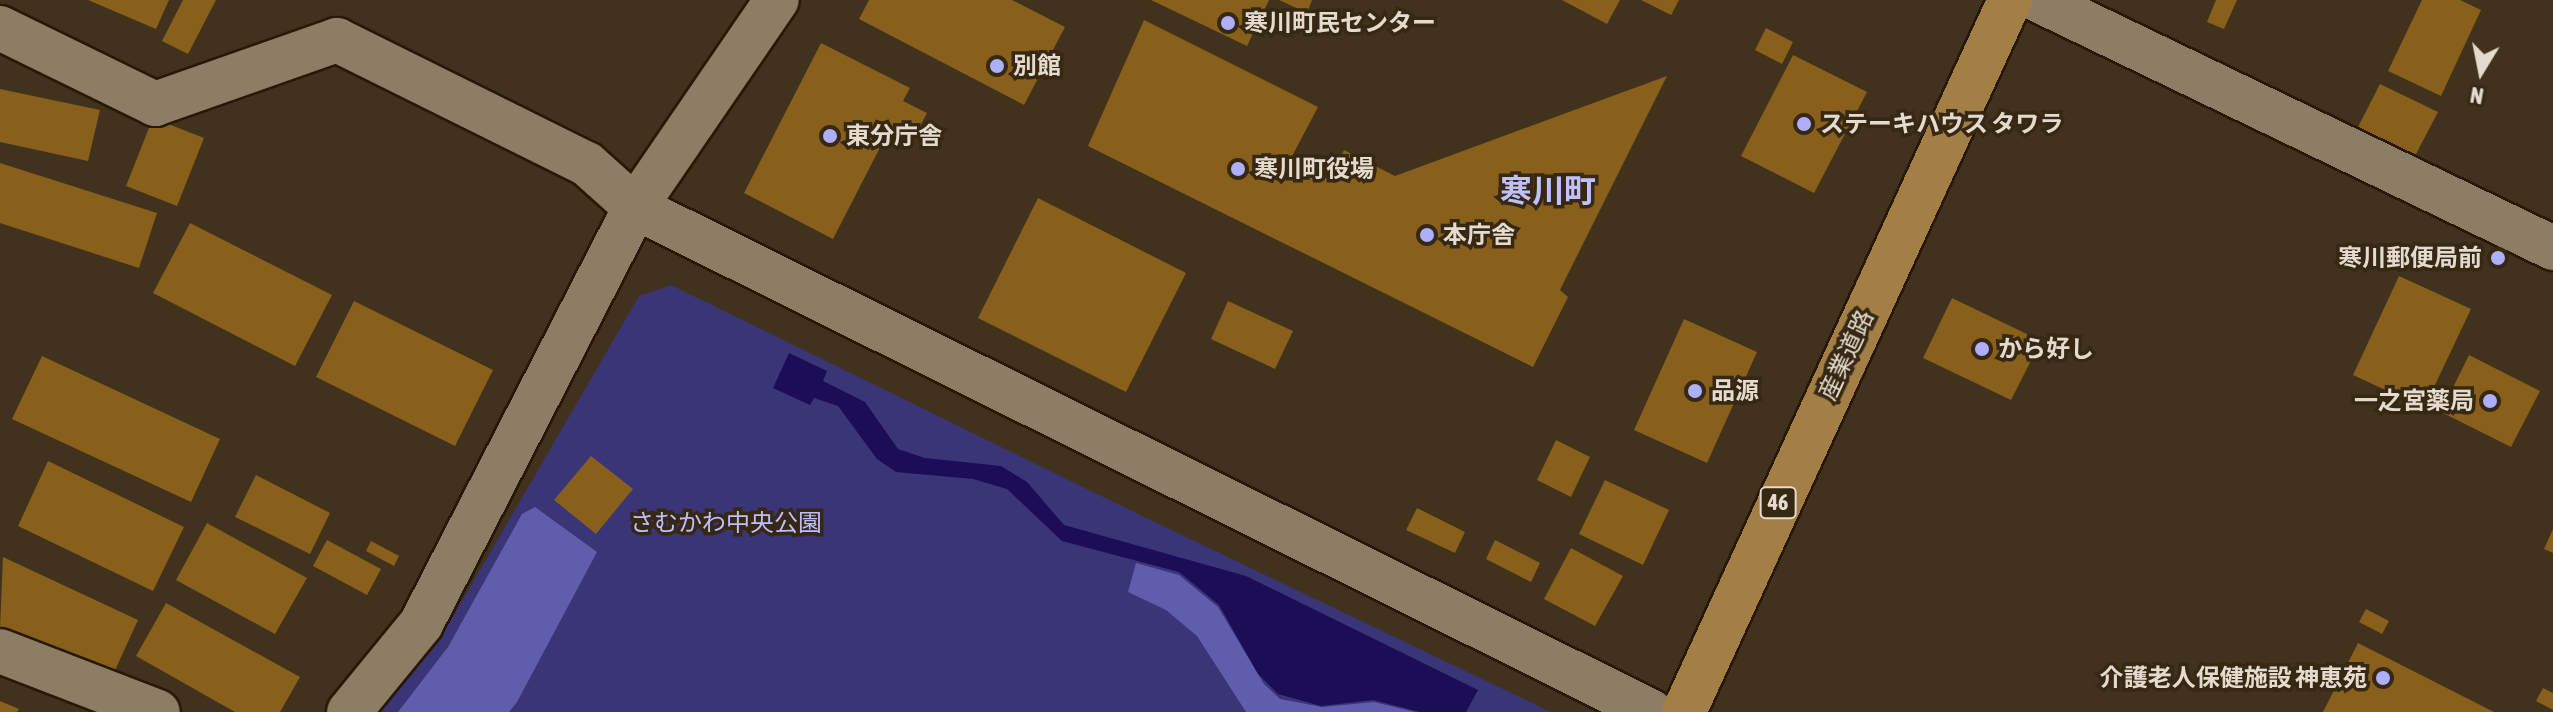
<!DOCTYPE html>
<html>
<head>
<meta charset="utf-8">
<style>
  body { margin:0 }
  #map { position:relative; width:2553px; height:712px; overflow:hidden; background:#40321d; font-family:"Asap Condensed","Noto Sans JP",sans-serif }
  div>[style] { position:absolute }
  .green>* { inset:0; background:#3a3577 }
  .forest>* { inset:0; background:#605dac }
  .water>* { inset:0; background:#1d0c56 }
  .building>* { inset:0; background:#885f1b }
  .roads { filter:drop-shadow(2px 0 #271905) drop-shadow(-2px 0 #271905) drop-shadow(0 2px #271905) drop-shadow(0 -2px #271905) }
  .street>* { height:44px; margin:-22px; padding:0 22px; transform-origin:22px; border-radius:22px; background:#8e7d65 }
  .secondary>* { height:44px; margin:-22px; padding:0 22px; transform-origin:22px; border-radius:22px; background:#8e7d65 }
  .primary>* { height:44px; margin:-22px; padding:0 22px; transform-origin:22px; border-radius:22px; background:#a47f45 }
  .dots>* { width:22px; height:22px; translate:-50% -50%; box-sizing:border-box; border:4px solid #362813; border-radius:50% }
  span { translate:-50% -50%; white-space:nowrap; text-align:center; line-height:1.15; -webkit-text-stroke:7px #362813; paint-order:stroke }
  .shield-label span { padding:2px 6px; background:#362813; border:2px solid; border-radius:6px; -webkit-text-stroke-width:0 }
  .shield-label { font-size:22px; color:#e4dbce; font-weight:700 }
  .poi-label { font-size:24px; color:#e4dbce; font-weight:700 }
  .left { translate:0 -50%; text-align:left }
  .right { translate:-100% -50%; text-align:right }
  .street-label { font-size:24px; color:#e4dbce }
  .park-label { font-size:24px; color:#bcbeff }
  .district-label { font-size:32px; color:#bfc1fa; font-weight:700 }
  .north { position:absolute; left:2441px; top:32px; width:80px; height:80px; -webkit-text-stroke:6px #362813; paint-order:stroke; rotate:190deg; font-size:22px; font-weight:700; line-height:32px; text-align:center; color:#e4dbce }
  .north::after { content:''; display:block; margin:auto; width:28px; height:36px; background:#e4dbce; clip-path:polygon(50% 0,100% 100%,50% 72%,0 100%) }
</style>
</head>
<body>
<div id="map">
  <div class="green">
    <i style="clip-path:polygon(671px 285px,1136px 513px,1551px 712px,377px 712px,444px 632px,639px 296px)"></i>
  </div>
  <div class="forest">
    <i style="clip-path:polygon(535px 507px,597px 552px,517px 702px,509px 712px,398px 712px,448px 647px,522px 514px)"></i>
    <i style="clip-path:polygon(1136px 563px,1179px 575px,1218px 607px,1264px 684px,1280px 699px,1322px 707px,1374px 702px,1415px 712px,1246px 712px,1197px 636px,1166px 610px,1128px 592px)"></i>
  </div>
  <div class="water">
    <i style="clip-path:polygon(789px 353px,827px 371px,823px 381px,865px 402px,898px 449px,925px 458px,1001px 466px,1027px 482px,1064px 525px,1246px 576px,1478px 690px,1466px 712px,1420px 712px,1373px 700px,1321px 706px,1278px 694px,1258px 674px,1219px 605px,1179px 572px,1062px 541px,1007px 489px,973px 479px,896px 472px,877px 459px,838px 406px,814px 398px,810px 405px,773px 388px)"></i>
  </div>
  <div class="building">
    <i style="clip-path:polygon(88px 0,169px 0,156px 29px)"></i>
    <i style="clip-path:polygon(183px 0,216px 0,188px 54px,162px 41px)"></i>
    <i style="clip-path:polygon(869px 0,1012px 0,1065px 27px,1024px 105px,859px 19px)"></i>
    <i style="clip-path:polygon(1151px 0,1269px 0,1247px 46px)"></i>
    <i style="clip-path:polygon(1279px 0,1312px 0,1307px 13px)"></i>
    <i style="clip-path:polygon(1562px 0,1620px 0,1607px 24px)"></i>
    <i style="clip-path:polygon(1641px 0,1679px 0,1671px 15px)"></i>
    <i style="clip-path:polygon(2216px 0,2237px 0,2224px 29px,2207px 22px)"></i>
    <i style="clip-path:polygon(2422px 0,2460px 0,2481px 10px,2441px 96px,2388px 71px)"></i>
    <i style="clip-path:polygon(1144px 20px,1318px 107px,1289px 162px,1330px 180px,1344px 150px,1395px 176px,1667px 76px,1560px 290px,1568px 297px,1533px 367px,1088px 146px)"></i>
    <i style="clip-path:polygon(1766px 28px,1793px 42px,1782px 64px,1755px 50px)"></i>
    <i style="clip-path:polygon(821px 43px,910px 88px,903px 101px,927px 113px,912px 142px,889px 130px,833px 239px,744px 193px)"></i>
    <i style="clip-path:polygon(1793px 55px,1867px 92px,1814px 193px,1741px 156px)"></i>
    <i style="clip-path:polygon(2380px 84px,2438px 112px,2415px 156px,2358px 127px)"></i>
    <i style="clip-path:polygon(0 89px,100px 110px,88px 161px,0 142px)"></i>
    <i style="clip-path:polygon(153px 118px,204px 138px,177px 206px,126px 186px)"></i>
    <i style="clip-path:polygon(0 163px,157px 213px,139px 268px,0 223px)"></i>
    <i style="clip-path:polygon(1038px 198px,1186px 273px,1126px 392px,978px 318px)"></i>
    <i style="clip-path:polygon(190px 223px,332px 295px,295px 366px,153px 293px)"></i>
    <i style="clip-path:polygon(2399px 276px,2471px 309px,2424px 408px,2353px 375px)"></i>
    <i style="clip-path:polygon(1952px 298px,2041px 341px,2011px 400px,1923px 358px)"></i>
    <i style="clip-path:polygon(354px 301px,493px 370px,455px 446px,316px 377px)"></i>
    <i style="clip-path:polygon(1228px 301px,1293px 331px,1275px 369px,1211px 339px)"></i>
    <i style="clip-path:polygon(1684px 319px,1757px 352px,1707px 463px,1634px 430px)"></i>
    <i style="clip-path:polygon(2469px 355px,2540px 391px,2511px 447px,2441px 412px)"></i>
    <i style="clip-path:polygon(42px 356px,220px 439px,191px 502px,12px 419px)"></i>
    <i style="clip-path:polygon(1556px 440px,1590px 457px,1571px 497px,1537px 480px)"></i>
    <i style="clip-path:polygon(591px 456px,633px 489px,596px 534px,554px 500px)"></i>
    <i style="clip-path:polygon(48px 461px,184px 527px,153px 591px,18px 526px)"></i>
    <i style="clip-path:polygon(256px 475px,330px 513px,310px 554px,235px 517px)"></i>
    <i style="clip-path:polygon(1605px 480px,1669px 510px,1643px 565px,1579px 534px)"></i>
    <i style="clip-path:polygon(1417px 508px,1465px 532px,1455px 553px,1406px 530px)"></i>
    <i style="clip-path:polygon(207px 523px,307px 578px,275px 634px,176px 580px)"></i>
    <i style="clip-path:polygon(2553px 529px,2553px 553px,2544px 549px)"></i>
    <i style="clip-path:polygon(327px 540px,381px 569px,367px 595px,313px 566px)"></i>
    <i style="clip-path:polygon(1495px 540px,1540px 563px,1531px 582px,1486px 559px)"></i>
    <i style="clip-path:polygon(371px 541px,399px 556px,394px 566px,366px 551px)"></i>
    <i style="clip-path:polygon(1571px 548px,1623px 576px,1595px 626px,1544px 599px)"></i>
    <i style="clip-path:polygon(3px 557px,138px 620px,111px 679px,0 628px)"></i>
    <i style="clip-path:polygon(166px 603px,300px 677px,280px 712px,235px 712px,136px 656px)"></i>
    <i style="clip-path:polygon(2366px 609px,2389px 621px,2382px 634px,2359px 622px)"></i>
    <i style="clip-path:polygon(2358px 643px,2494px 712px,2323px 712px)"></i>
    <i style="clip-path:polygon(2543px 688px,2553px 693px,2553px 710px,2536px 701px)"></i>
    <i style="clip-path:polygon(0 701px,19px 709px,17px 712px,0 712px)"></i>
  </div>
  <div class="roads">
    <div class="street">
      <i style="left:0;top:28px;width:173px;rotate:26.1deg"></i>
      <i style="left:155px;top:104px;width:193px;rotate:-19.4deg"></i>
      <i style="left:337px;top:40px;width:279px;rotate:26.4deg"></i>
      <i style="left:587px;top:164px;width:64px;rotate:41.9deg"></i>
      <i style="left:0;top:651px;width:169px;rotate:21.1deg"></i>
      <i style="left:349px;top:712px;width:114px;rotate:-50.7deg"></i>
      <i style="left:421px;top:624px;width:469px;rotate:-62.8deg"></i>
      <i style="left:635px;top:207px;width:251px;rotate:-55.6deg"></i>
    </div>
    <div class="secondary">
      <i style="left:2038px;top:0;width:572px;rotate:25.71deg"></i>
      <i style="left:635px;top:207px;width:1135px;rotate:26.41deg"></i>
    </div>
    <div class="primary">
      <i style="left:1684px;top:712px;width:783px;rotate:-65.4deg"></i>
    </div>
  </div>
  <div class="dots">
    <i style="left:1228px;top:23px;background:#adaffb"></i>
    <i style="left:997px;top:66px;background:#adaffb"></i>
    <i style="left:1804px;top:124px;background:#adaffb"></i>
    <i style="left:830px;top:136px;background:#adaffb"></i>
    <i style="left:1238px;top:169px;background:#adaffb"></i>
    <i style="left:1427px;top:235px;background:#adaffb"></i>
    <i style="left:2498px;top:258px;background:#adaffb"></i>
    <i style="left:1982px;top:349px;background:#adaffb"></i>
    <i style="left:1695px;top:391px;background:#adaffb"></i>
    <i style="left:2490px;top:401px;background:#adaffb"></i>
    <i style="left:2383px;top:678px;background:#adaffb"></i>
  </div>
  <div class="shield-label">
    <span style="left:1778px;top:503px">46</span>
  </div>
  <div class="poi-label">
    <span class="left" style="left:1244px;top:23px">寒川町民センター</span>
    <span class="left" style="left:1013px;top:66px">別館</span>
    <span class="left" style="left:1820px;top:124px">ステーキハウス タワラ</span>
    <span class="left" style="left:846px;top:136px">東分庁舎</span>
    <span class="left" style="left:1254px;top:169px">寒川町役場</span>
    <span class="left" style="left:1443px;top:235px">本庁舎</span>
    <span class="right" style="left:2482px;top:258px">寒川郵便局前</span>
    <span class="left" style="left:1998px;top:349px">から好し</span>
    <span class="left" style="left:1711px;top:391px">品源</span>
    <span class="right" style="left:2474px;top:401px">一之宮薬局</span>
    <span class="right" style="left:2367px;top:678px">介護老人保健施設 神恵苑</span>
  </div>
  <div class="street-label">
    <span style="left:1846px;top:355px;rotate:-65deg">産業道路</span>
  </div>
  <div class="park-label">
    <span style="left:726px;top:523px">さむかわ中央公園</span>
  </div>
  <div class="district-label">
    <span style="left:1548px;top:191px">寒川町</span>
  </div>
  <div class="north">N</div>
</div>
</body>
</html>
